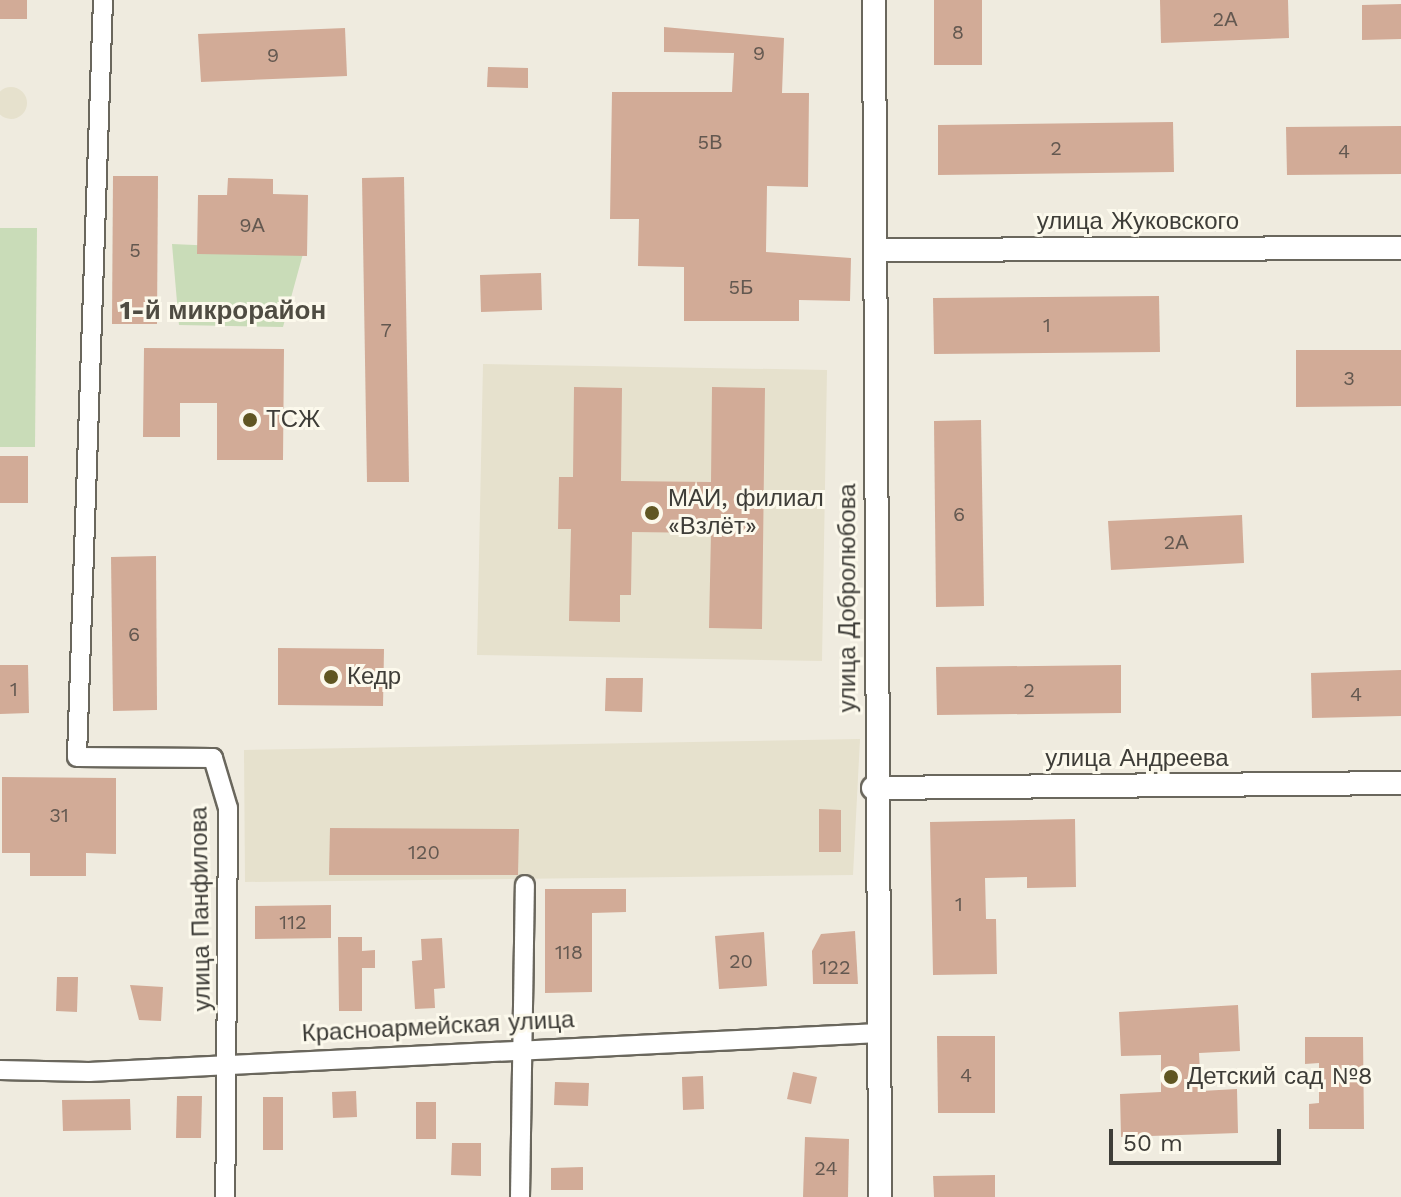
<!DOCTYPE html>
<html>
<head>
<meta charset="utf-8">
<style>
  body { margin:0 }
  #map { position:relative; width:1401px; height:1197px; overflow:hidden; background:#efebdf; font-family:"Work Sans",sans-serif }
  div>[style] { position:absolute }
  .built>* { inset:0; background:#e6e1cd }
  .round { border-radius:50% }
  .green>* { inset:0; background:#c9dcb8 }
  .building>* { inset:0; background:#d2ab97 }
  .roads { filter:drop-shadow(2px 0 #6a675d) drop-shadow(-2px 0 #6a675d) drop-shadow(0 2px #6a675d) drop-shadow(0 -2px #6a675d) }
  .minor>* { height:18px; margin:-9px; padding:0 9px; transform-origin:9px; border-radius:9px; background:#fff }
  .tertiary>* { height:22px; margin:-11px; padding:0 11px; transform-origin:11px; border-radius:11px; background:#fff }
  .dots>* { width:22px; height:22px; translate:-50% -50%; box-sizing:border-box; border:4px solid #fcf9ec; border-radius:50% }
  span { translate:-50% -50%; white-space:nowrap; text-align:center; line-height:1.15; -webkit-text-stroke:6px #fcf9ec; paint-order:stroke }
  .number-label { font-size:20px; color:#635850 }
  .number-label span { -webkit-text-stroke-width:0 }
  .street-label { font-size:24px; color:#3e3d38 }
  .poi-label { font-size:24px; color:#3e3d38 }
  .left { translate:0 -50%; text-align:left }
  .neighbourhood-label { font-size:26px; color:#4f4c42; font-weight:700 }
  .scale { position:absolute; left:1109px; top:1129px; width:172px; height:36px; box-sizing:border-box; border:4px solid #3e3d38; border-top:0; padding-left:10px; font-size:24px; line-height:28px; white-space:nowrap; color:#3e3d38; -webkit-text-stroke:6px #fcf9ec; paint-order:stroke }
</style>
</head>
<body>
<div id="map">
  <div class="built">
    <i class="round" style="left:-5px;top:87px;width:32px;height:32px"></i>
    <i style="clip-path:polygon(483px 364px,827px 370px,822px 661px,477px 655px)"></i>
    <i style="clip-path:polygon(860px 739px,853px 875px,245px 882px,244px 750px)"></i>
  </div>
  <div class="green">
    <i style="clip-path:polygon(0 228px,37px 228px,35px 447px,0 447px)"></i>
    <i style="clip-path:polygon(172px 244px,304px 250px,283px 327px,179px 325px)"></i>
  </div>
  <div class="building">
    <i style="clip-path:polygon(0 0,27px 0,27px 19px,0 19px)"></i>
    <i style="clip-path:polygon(934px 0,982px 0,982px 65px,934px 65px)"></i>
    <i style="clip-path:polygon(1160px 0,1288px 0,1289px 38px,1161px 43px)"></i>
    <i style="clip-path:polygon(1401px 4px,1401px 39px,1362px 40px,1362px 5px)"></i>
    <i style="clip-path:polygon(664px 27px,784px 38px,782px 93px,809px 93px,808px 187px,767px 186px,766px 252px,851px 258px,850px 301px,799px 300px,799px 321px,684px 321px,684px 267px,638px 266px,639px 219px,610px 219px,612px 92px,732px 92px,734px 53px,664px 52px)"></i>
    <i style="clip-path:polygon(345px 28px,347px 76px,201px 82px,198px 34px)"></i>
    <i style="clip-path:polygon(488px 67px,528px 68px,528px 88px,487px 87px)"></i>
    <i style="clip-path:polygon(1173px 122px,1174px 172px,938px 175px,938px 125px)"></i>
    <i style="clip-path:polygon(1401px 126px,1401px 174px,1287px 175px,1286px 127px)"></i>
    <i style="clip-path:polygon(113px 176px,158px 176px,157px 324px,112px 324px)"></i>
    <i style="clip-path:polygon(404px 177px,409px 482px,367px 482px,362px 178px)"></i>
    <i style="clip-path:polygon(228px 178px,273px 179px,273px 194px,308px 195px,307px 256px,197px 254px,198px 195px,227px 195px)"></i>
    <i style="clip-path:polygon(541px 273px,542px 310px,481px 312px,480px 275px)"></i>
    <i style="clip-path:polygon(1159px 296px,1160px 352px,934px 354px,933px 298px)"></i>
    <i style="clip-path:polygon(144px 348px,284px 349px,283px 460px,217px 460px,217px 403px,180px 403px,180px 437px,143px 437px)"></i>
    <i style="clip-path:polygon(1296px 350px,1401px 350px,1401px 406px,1296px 407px)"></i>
    <i style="clip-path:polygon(574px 387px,622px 388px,621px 481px,711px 482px,712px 387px,765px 388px,762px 629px,709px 628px,711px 533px,632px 532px,631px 595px,620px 595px,620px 622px,569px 621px,571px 529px,558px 529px,559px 477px,573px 477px)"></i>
    <i style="clip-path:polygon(981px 420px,984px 606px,936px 607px,934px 421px)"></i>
    <i style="clip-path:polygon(0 456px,28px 456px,28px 503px,0 503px)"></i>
    <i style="clip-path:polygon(1242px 515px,1244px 563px,1111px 570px,1108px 521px)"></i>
    <i style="clip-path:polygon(156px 556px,157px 710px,113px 711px,111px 557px)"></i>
    <i style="clip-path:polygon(278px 648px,384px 649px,383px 706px,278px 705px)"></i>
    <i style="clip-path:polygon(0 665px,28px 665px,29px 713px,0 714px)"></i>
    <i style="clip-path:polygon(1121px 665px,1121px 713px,937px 715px,936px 667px)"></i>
    <i style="clip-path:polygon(1401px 670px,1401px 716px,1312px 718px,1311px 673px)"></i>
    <i style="clip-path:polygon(606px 678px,643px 678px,642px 712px,605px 711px)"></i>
    <i style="clip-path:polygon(2px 777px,116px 778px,116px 854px,86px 853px,86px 876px,30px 876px,30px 853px,2px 853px)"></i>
    <i style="clip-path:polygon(819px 809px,841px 810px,841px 852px,819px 852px)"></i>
    <i style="clip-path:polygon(1075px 819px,1076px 887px,1027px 888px,1027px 877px,985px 878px,986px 919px,996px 919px,997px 974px,933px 975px,930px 822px)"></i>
    <i style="clip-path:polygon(330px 828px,519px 829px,518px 875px,329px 875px)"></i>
    <i style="clip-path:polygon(545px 889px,626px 889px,626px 912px,592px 913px,592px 992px,545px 993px)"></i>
    <i style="clip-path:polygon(331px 905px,331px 938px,255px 939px,255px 906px)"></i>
    <i style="clip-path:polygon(855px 931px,858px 984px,813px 984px,812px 951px,821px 934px)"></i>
    <i style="clip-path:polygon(764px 932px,767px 986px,719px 989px,715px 936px)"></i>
    <i style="clip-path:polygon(338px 937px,362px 937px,362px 951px,375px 950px,375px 968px,362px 968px,362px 1011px,339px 1011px)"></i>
    <i style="clip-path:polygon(442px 938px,445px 988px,434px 989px,435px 1008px,415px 1009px,412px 961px,422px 960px,421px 939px)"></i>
    <i style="clip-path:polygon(57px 977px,78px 977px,77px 1012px,56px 1011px)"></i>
    <i style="clip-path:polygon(130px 985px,163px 987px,161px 1021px,139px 1020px)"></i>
    <i style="clip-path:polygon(1238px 1005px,1240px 1051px,1199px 1053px,1201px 1091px,1237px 1089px,1238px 1133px,1121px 1137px,1120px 1094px,1161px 1092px,1161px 1055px,1121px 1056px,1119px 1012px)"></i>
    <i style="clip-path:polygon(937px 1036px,995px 1036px,995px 1113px,938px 1113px)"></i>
    <i style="clip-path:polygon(1305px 1037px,1363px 1037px,1364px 1129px,1309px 1129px,1309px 1104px,1319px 1103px,1319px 1063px,1305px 1064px)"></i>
    <i style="clip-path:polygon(793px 1072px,817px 1077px,811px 1104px,787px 1099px)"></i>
    <i style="clip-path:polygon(703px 1076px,704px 1109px,683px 1110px,682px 1077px)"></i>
    <i style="clip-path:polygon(555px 1082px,589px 1083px,588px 1106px,554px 1105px)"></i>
    <i style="clip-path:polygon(356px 1091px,357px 1117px,333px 1118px,332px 1092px)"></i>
    <i style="clip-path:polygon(177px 1096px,202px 1096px,201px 1138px,176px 1138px)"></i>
    <i style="clip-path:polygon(263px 1097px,283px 1097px,283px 1150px,263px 1150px)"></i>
    <i style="clip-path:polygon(130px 1099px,131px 1130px,63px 1131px,62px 1100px)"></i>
    <i style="clip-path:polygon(416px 1102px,436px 1102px,436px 1139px,416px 1139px)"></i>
    <i style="clip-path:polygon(805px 1137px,849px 1139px,848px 1197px,803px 1197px)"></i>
    <i style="clip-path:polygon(452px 1143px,481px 1143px,481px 1176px,451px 1175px)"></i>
    <i style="clip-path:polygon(583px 1167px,583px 1190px,551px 1190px,551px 1168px)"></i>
    <i style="clip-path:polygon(995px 1175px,995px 1197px,934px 1197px,933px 1176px)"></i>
  </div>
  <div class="roads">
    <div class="minor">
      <i style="left:103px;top:0;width:757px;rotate:91.97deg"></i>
      <i style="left:77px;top:757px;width:136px;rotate:0.4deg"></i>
      <i style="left:213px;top:758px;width:52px;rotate:73.3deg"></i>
      <i style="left:228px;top:808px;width:389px;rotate:90.4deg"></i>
      <i style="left:0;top:1070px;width:89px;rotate:1.3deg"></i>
      <i style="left:89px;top:1072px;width:791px;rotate:-2.83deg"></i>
      <i style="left:520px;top:1197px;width:312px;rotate:-89.1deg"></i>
    </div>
    <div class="tertiary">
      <i style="left:874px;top:0;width:1197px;rotate:89.71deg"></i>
      <i style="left:875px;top:250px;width:526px;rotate:-0.22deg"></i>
      <i style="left:873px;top:788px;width:528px;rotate:-0.54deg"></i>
    </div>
  </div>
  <div class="dots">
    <i style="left:250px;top:420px;background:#605622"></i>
    <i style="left:652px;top:513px;background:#605622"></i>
    <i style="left:331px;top:677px;background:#605622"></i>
    <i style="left:1171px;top:1077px;background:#605622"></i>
  </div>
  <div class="number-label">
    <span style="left:1225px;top:19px">2А</span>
    <span style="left:958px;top:32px">8</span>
    <span style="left:759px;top:53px">9</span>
    <span style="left:273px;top:55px">9</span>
    <span style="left:710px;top:142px">5В</span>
    <span style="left:1056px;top:148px">2</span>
    <span style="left:1344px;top:151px">4</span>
    <span style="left:252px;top:225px">9А</span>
    <span style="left:135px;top:250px">5</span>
    <span style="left:741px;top:287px">5Б</span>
    <span style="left:1047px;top:325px">1</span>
    <span style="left:386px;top:330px">7</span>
    <span style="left:1349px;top:378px">3</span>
    <span style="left:959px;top:514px">6</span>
    <span style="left:1176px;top:542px">2А</span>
    <span style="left:134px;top:634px">6</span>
    <span style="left:14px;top:689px">1</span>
    <span style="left:1029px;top:690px">2</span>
    <span style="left:1356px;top:694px">4</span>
    <span style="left:59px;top:815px">31</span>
    <span style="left:424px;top:852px">120</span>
    <span style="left:959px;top:904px">1</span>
    <span style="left:293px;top:922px">112</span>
    <span style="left:569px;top:952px">118</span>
    <span style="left:741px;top:961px">20</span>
    <span style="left:835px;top:967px">122</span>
    <span style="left:966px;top:1075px">4</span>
    <span style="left:826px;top:1168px">24</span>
  </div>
  <div class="street-label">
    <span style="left:1138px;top:222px">улица Жуковского</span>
    <span style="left:848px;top:598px;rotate:-90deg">улица Добролюбова</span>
    <span style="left:1137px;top:759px">улица Андреева</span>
    <span style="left:201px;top:909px;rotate:-91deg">улица Панфилова</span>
    <span style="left:438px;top:1027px;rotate:-3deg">Красноармейская улица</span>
  </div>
  <div class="poi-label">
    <span class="left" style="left:266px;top:420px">ТСЖ</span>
    <span class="left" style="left:668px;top:513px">МАИ, филиал<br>«Взлёт»</span>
    <span class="left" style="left:347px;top:677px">Кедр</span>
    <span class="left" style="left:1187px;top:1077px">Детский сад №8</span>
  </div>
  <div class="neighbourhood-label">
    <span style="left:223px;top:311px">1-й микрорайон</span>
  </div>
  <div class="scale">50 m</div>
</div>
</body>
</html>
